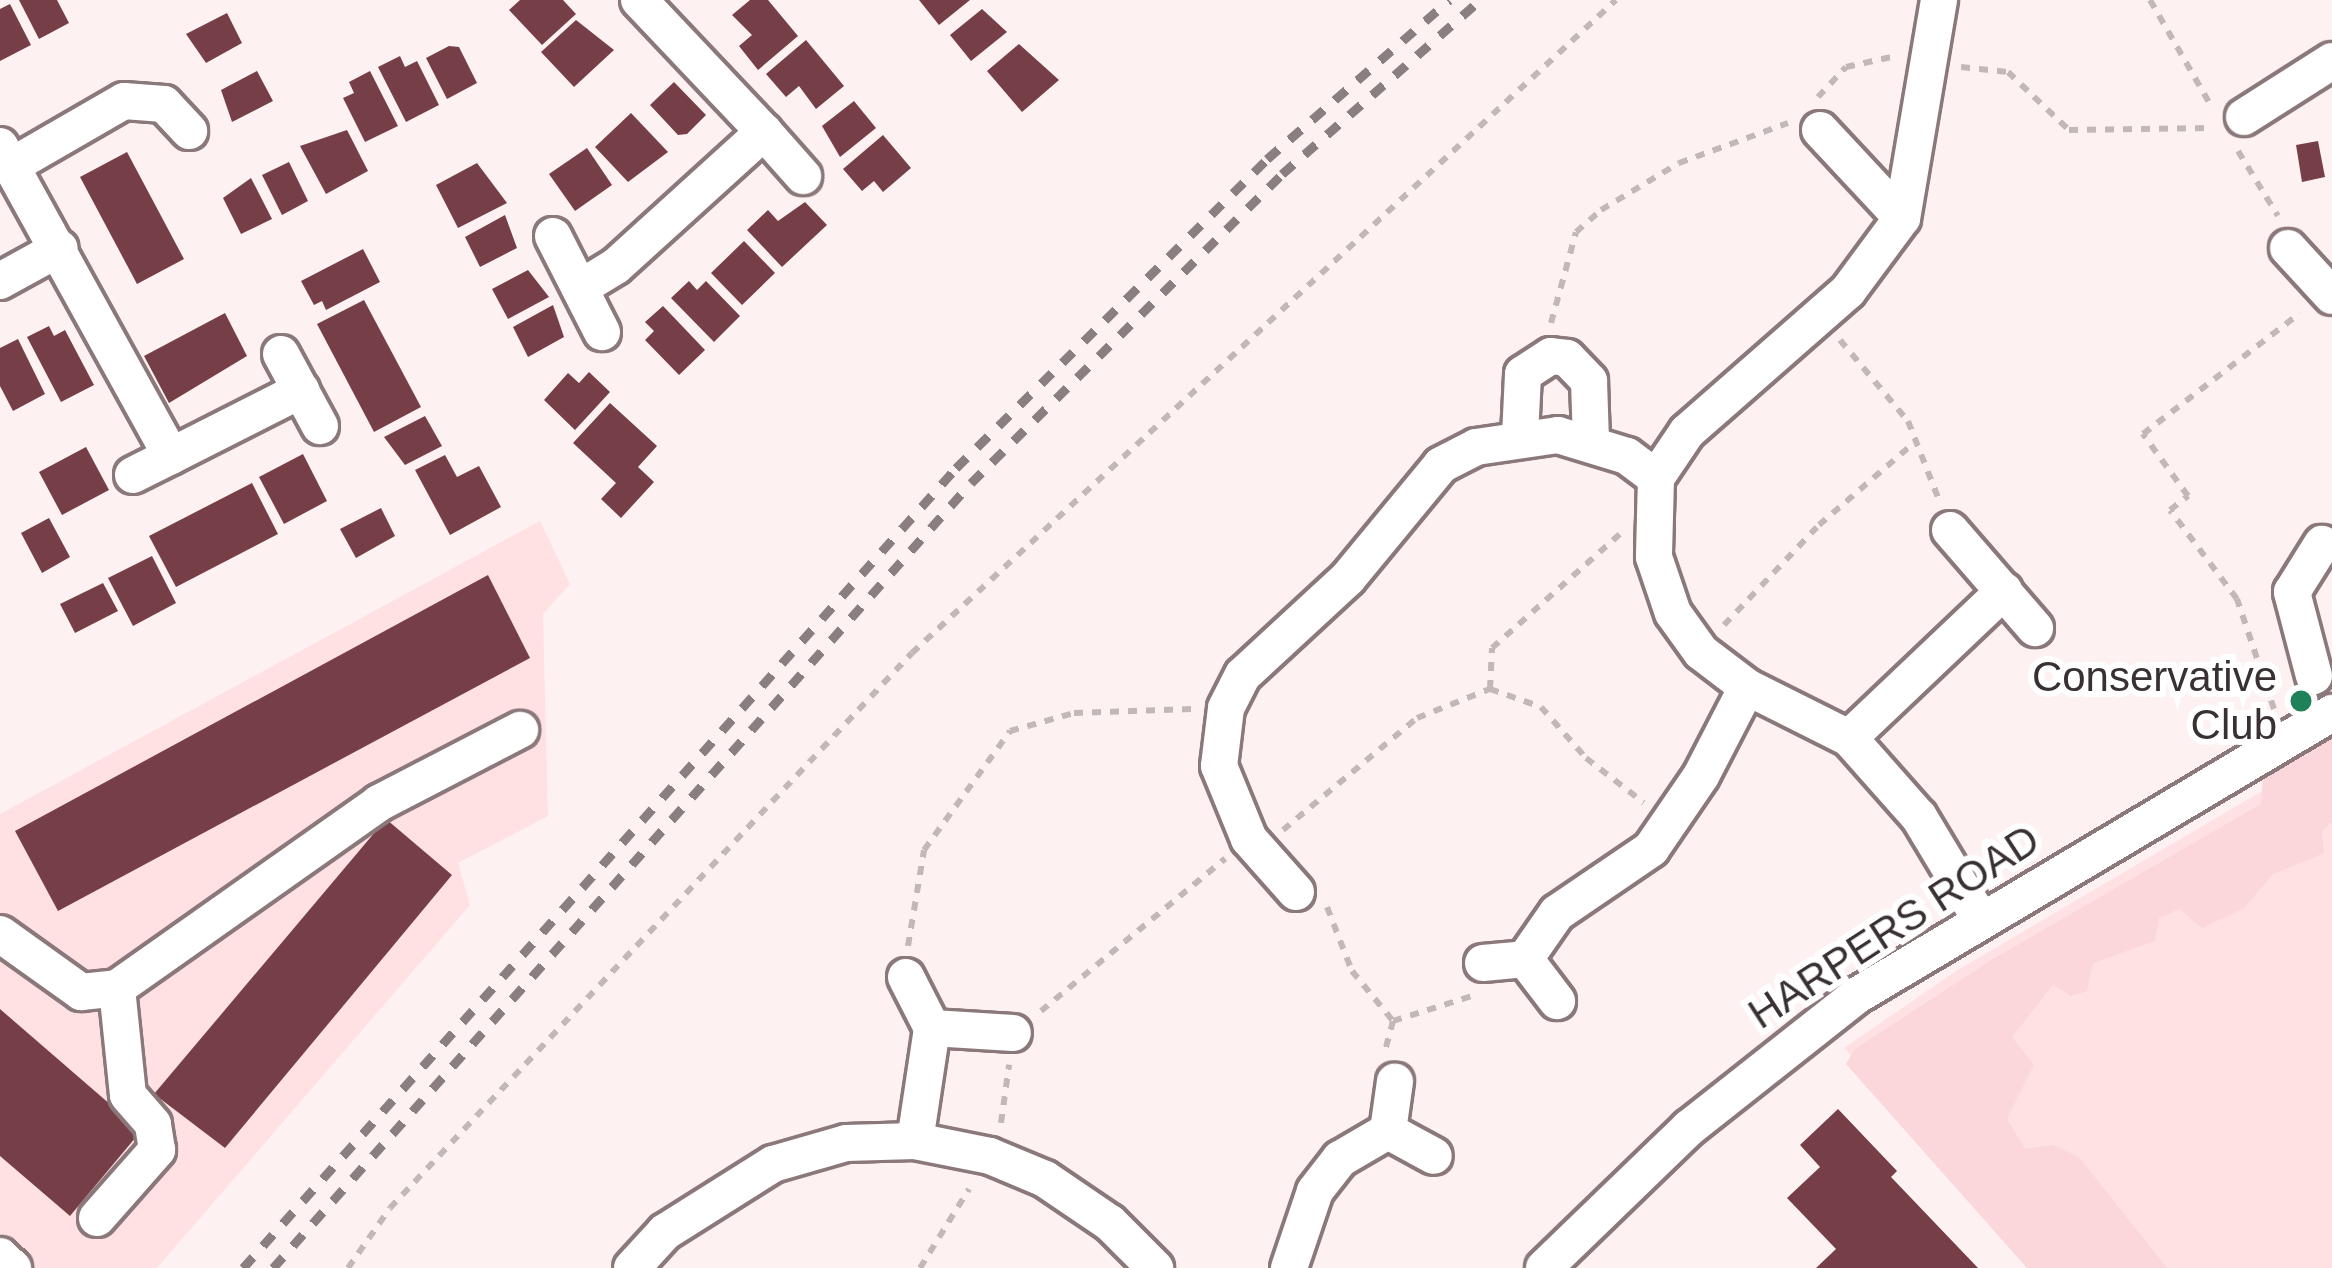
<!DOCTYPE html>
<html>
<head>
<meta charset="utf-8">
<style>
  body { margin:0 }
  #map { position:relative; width:2332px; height:1268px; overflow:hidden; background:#fef1f2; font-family:Arial,sans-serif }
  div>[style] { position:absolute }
  .built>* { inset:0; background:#ffe1e4 }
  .green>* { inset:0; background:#fbd6da }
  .building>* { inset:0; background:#763f47 }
  .path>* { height:6px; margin-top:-3px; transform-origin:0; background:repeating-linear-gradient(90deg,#c3b7b8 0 9px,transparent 0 18px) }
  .roads { filter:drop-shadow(3px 0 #8b787a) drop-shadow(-3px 0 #8b787a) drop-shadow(0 3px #8b787a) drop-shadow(0 -3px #8b787a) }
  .minor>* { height:36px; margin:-18px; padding:0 18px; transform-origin:18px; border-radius:18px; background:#fff }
  .rail>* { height:9px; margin-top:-4.5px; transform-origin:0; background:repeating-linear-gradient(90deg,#8a7f80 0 15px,transparent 0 30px) }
  .dots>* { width:33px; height:33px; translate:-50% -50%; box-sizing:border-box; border:6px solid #fff; border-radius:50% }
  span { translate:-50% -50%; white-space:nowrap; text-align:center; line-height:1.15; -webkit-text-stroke:12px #fff; paint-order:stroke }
  .poi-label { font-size:42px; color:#393031 }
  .right { translate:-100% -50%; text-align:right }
  .street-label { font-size:42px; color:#393031 }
</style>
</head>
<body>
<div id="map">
  <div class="built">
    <i style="clip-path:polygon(540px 521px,570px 584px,543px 614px,548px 816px,458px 863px,470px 905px,157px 1268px,0 1268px,0 814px)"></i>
    <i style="clip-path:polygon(2332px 750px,2332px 1268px,2042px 1268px,1844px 1048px,1956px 971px)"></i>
  </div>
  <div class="green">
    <i style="clip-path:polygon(2315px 734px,2332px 737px,2332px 822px,2322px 831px,2324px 853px,2272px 875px,2244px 908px,2202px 928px,2179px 909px,2159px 918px,2155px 941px,2093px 963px,2087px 991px,2071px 996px,2053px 985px,2012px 1037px,2034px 1065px,2007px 1119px,2025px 1149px,2053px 1145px,2079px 1157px,2167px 1268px,2027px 1268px,1846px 1064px,1855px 1049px,1993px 959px,2261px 804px,2264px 764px)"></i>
  </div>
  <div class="building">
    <i style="clip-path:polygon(19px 0,57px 0,69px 23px,39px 39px)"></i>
    <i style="clip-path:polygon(520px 0,563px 0,576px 14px,542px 45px,509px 10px)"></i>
    <i style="clip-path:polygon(750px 0,768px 0,798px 36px,758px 70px,739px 46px,752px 35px,732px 15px)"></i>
    <i style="clip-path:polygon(919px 0,970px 0,939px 25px)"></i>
    <i style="clip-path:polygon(10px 4px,31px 45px,0 61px,0 9px)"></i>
    <i style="clip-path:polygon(982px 9px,1007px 32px,971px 61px,950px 35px)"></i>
    <i style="clip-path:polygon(227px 13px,242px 43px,206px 63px,186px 34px)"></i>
    <i style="clip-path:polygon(576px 20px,614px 50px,574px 87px,541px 52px)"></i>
    <i style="clip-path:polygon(806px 40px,844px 86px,816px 109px,799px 86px,786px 97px,766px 74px)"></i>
    <i style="clip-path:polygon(1019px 44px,1059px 80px,1022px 112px,987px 71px)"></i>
    <i style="clip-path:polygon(449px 46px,459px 47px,477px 83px,447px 99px,426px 58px)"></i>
    <i style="clip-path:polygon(400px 56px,405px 67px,417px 61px,439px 105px,406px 122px,378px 67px)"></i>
    <i style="clip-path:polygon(257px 71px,273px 101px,232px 122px,221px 90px)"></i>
    <i style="clip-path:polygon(370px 71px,398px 126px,365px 142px,343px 98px,354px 93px,349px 82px)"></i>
    <i style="clip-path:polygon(674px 82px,706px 115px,687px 134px,678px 135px,650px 105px)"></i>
    <i style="clip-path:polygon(854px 101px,876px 128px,840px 157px,822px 126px)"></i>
    <i style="clip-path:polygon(631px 113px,668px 152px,628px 182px,595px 147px)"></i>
    <i style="clip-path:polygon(347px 130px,368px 171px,326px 194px,300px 146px)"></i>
    <i style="clip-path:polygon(883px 135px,911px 168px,883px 192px,874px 181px,862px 191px,843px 169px)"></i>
    <i style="clip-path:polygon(2318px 141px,2325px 177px,2302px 182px,2296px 145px)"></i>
    <i style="clip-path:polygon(587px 148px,612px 185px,575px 211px,549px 174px)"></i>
    <i style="clip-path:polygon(127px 152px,184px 259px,137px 284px,80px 177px)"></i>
    <i style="clip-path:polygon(289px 162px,308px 201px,282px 215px,262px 175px)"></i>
    <i style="clip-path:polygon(477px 163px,507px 203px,458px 228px,436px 185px)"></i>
    <i style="clip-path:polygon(251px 178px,272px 219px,241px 234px,223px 198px)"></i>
    <i style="clip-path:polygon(805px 202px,827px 225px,782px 267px,747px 230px,768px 210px,778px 221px)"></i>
    <i style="clip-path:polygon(505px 215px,517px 248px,480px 267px,465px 237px)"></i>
    <i style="clip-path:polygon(744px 241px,775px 273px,742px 305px,711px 273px)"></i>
    <i style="clip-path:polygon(363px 249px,380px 282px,326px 310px,322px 301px,314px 305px,301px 281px)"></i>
    <i style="clip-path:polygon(528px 270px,549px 297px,508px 319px,492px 289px)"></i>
    <i style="clip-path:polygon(689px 281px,697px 290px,706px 281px,740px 316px,714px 342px,671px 298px)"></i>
    <i style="clip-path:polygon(364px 300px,421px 407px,374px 432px,317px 324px)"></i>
    <i style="clip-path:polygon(553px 305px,564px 337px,528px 357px,513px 327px)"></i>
    <i style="clip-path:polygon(663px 306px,705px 350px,679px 375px,645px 340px,654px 331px,645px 322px)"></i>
    <i style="clip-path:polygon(225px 313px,247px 356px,169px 403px,144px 356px)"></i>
    <i style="clip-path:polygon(49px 326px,54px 336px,65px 330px,94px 385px,61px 402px,27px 337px)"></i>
    <i style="clip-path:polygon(18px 339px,45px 394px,13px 411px,0 386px,0 348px)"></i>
    <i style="clip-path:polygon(589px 372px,610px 392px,575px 430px,544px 400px,568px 373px,579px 383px)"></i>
    <i style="clip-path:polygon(610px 403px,657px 446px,638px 467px,654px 482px,621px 518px,601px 499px,616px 483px,573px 443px)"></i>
    <i style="clip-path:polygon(425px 416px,442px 446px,405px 465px,384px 437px)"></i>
    <i style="clip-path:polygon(86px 447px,109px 490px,62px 515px,39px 472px)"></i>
    <i style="clip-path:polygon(303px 454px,327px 501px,284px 524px,259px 477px)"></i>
    <i style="clip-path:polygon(445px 455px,457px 477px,479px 466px,501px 507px,450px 535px,415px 470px)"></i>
    <i style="clip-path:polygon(252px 483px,278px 534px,176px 587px,149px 536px)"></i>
    <i style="clip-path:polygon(381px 508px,395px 536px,356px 558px,340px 529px)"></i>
    <i style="clip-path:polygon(49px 518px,70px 557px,42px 573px,21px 533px)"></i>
    <i style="clip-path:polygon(152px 556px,176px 603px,133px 626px,108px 578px)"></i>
    <i style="clip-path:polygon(488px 575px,530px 658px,58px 911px,15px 831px)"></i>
    <i style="clip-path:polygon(103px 583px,118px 611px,75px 633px,60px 604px)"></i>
    <i style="clip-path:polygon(386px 819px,452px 875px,225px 1148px,154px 1094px)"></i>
    <i style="clip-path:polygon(0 1009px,141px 1131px,70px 1216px,0 1156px)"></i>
    <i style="clip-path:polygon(1838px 1109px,1897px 1171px,1891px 1177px,1978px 1268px,1816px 1268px,1836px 1249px,1787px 1198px,1820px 1167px,1800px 1145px)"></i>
  </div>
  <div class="path">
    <i style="left:2150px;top:0;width:120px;rotate:60deg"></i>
    <i style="left:1961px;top:67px;width:47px;rotate:6.1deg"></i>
    <i style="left:2008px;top:72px;width:84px;rotate:43.6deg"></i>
    <i style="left:2069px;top:130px;width:143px;rotate:-0.8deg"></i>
    <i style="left:1818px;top:97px;width:41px;rotate:-47deg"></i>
    <i style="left:1846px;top:67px;width:51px;rotate:-12.4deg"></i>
    <i style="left:2238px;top:151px;width:76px;rotate:58.4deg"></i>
    <i style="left:1551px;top:323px;width:94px;rotate:-74.6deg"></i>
    <i style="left:1576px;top:232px;width:33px;rotate:-41deg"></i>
    <i style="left:1601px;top:210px;width:91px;rotate:-31.1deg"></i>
    <i style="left:1679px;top:163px;width:116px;rotate:-20.2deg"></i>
    <i style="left:1840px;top:340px;width:106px;rotate:50deg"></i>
    <i style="left:1908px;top:421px;width:85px;rotate:68.6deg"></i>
    <i style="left:1724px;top:625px;width:138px;rotate:-46.5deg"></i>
    <i style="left:1819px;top:525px;width:128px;rotate:-40.9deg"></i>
    <i style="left:1490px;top:689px;width:41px;rotate:-87.2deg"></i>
    <i style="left:1492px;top:648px;width:171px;rotate:-41.7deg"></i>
    <i style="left:2274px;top:709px;width:116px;rotate:-108.6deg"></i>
    <i style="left:2237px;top:599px;width:111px;rotate:-127deg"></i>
    <i style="left:2170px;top:510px;width:23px;rotate:-38deg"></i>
    <i style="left:2188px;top:496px;width:77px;rotate:-126deg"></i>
    <i style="left:2143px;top:434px;width:198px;rotate:-37.6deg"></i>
    <i style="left:1283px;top:830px;width:175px;rotate:-39.9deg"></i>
    <i style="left:1417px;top:718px;width:79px;rotate:-21.7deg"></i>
    <i style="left:1490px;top:689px;width:54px;rotate:19.4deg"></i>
    <i style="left:1541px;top:707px;width:68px;rotate:48.6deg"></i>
    <i style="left:1586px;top:758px;width:73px;rotate:37.8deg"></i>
    <i style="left:1327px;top:907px;width:69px;rotate:68.7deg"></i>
    <i style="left:1352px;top:971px;width:65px;rotate:50.6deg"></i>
    <i style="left:1393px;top:1021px;width:28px;rotate:105deg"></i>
    <i style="left:908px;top:946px;width:97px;rotate:-80.5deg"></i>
    <i style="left:924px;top:850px;width:147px;rotate:-54.1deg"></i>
    <i style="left:1010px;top:731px;width:66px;rotate:-15.7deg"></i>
    <i style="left:1074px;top:713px;width:118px;rotate:-1.9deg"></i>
    <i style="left:1041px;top:1011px;width:239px;rotate:-39.6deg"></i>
    <i style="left:1393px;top:1021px;width:86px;rotate:-17.6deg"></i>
    <i style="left:1001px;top:1123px;width:59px;rotate:-82.1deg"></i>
    <i style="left:348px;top:1268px;width:73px;rotate:-55deg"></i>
    <i style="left:390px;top:1208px;width:762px;rotate:-46.76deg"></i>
    <i style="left:912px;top:653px;width:960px;rotate:-42.85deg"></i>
    <i style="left:920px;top:1268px;width:93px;rotate:-58.2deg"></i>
  </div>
  <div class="roads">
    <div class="minor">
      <i style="left:1939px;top:0;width:221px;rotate:99.6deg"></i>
      <i style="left:1902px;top:218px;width:91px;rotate:126.5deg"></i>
      <i style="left:1848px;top:291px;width:214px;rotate:138.8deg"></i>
      <i style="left:1687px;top:432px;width:55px;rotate:124deg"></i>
      <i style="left:1656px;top:478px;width:79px;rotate:91.5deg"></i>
      <i style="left:1654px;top:557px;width:59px;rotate:71.3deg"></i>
      <i style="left:1673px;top:613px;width:48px;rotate:54.3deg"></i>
      <i style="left:1701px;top:652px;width:58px;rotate:37.3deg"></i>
      <i style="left:1747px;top:687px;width:114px;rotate:26.6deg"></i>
      <i style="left:1849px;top:738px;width:106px;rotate:48.5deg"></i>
      <i style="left:1919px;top:817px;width:120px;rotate:59deg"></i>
      <i style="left:2244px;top:117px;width:104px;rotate:-32.5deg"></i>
      <i style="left:1820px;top:130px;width:120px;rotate:47deg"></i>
      <i style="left:764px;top:132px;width:59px;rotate:48.4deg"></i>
      <i style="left:0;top:146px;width:354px;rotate:61.1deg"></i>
      <i style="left:171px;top:456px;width:146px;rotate:-26.9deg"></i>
      <i style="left:13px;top:165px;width:128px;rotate:-30deg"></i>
      <i style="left:124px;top:101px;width:40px;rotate:4.3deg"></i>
      <i style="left:164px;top:104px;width:37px;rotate:47deg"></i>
      <i style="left:553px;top:236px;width:108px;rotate:63deg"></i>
      <i style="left:2288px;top:248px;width:65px;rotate:47.5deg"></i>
      <i style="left:0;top:281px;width:68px;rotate:-28.8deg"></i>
      <i style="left:580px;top:288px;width:42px;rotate:-31.4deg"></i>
      <i style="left:616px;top:266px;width:200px;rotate:-42.2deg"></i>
      <i style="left:764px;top:132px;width:182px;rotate:-133.4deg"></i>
      <i style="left:281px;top:354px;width:82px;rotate:61.6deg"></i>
      <i style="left:1520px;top:436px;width:62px;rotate:-87.2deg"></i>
      <i style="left:1523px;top:374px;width:33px;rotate:-33deg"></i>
      <i style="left:1551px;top:356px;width:16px;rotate:7deg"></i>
      <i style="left:1567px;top:358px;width:32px;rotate:46deg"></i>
      <i style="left:1589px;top:381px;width:60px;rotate:88.1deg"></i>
      <i style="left:133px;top:475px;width:42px;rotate:-26.6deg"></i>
      <i style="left:1950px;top:530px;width:130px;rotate:49.1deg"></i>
      <i style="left:2314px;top:676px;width:87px;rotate:-104.7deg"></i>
      <i style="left:2292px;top:592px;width:57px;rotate:-58deg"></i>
      <i style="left:1849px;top:738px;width:214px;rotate:-43.5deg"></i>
      <i style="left:1296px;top:892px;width:71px;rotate:-131.6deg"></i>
      <i style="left:1249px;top:839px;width:79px;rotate:-112.3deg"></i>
      <i style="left:1219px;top:766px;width:58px;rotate:-83.1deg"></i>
      <i style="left:1226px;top:708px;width:37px;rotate:-63deg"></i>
      <i style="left:1243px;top:675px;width:143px;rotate:-42.7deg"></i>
      <i style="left:1348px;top:578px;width:146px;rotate:-50.5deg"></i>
      <i style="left:1441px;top:465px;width:39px;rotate:-27deg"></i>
      <i style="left:1476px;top:447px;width:83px;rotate:-8.3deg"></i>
      <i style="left:1558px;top:435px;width:72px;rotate:16.9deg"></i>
      <i style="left:1627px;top:456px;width:36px;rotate:37deg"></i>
      <i style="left:0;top:934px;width:100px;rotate:35.6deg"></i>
      <i style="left:81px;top:992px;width:36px;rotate:-6deg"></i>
      <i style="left:117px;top:988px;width:321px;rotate:-35.2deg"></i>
      <i style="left:379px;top:803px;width:159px;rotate:-27.4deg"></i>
      <i style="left:1525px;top:959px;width:56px;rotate:-55.2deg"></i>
      <i style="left:1557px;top:913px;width:114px;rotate:-34.2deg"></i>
      <i style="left:1651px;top:849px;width:88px;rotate:-55.6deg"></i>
      <i style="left:1701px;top:776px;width:100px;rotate:-62.7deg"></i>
      <i style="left:1483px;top:963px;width:42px;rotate:-5.4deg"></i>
      <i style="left:1525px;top:959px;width:53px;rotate:52.7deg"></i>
      <i style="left:906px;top:977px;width:57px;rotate:63deg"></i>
      <i style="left:932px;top:1028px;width:81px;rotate:3.5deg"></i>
      <i style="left:1388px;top:1131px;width:50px;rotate:-82deg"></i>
      <i style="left:915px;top:1141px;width:114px;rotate:-81.4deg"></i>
      <i style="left:97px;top:1218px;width:91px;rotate:-48.6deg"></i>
      <i style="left:157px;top:1150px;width:26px;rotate:-99deg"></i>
      <i style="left:153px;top:1124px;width:38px;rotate:-131deg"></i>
      <i style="left:128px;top:1095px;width:108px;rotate:-95.9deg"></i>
      <i style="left:0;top:1256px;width:18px;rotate:43deg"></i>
      <i style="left:632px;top:1268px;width:49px;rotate:-47.5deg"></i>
      <i style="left:665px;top:1232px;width:128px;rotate:-32.2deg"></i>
      <i style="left:773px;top:1164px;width:76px;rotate:-16deg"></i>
      <i style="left:846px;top:1143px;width:69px;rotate:-1.7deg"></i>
      <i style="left:915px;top:1141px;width:76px;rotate:11.3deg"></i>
      <i style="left:990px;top:1156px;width:60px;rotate:22.7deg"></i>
      <i style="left:1045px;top:1179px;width:78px;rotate:34.1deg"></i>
      <i style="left:1110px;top:1223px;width:64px;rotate:45deg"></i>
      <i style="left:1289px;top:1268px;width:81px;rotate:-71.3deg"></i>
      <i style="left:1315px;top:1191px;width:41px;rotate:-52deg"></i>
      <i style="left:1340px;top:1159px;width:56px;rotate:-30.3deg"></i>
      <i style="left:1388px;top:1131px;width:52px;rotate:28.5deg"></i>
      <i style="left:1544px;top:1268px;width:202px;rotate:-44deg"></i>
      <i style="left:1689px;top:1128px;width:213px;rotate:-38.3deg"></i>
      <i style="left:1856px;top:996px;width:554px;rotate:-30.73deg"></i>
    </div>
  </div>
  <div class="rail">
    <i style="left:243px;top:1268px;width:1072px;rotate:-48.29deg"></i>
    <i style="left:956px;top:468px;width:438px;rotate:-44.8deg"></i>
    <i style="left:1267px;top:159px;width:242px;rotate:-41.1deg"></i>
    <i style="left:273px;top:1268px;width:1050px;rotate:-48.36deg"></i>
    <i style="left:971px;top:483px;width:438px;rotate:-44.8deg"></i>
    <i style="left:1282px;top:174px;width:264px;rotate:-41.3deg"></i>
  </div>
  <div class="dots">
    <i style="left:2301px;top:701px;background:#1f8159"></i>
  </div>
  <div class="poi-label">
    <span class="right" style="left:2277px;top:701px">Conservative<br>Club</span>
  </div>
  <div class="street-label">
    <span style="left:1894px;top:927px;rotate:-33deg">HARPERS ROAD</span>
  </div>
</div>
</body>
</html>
